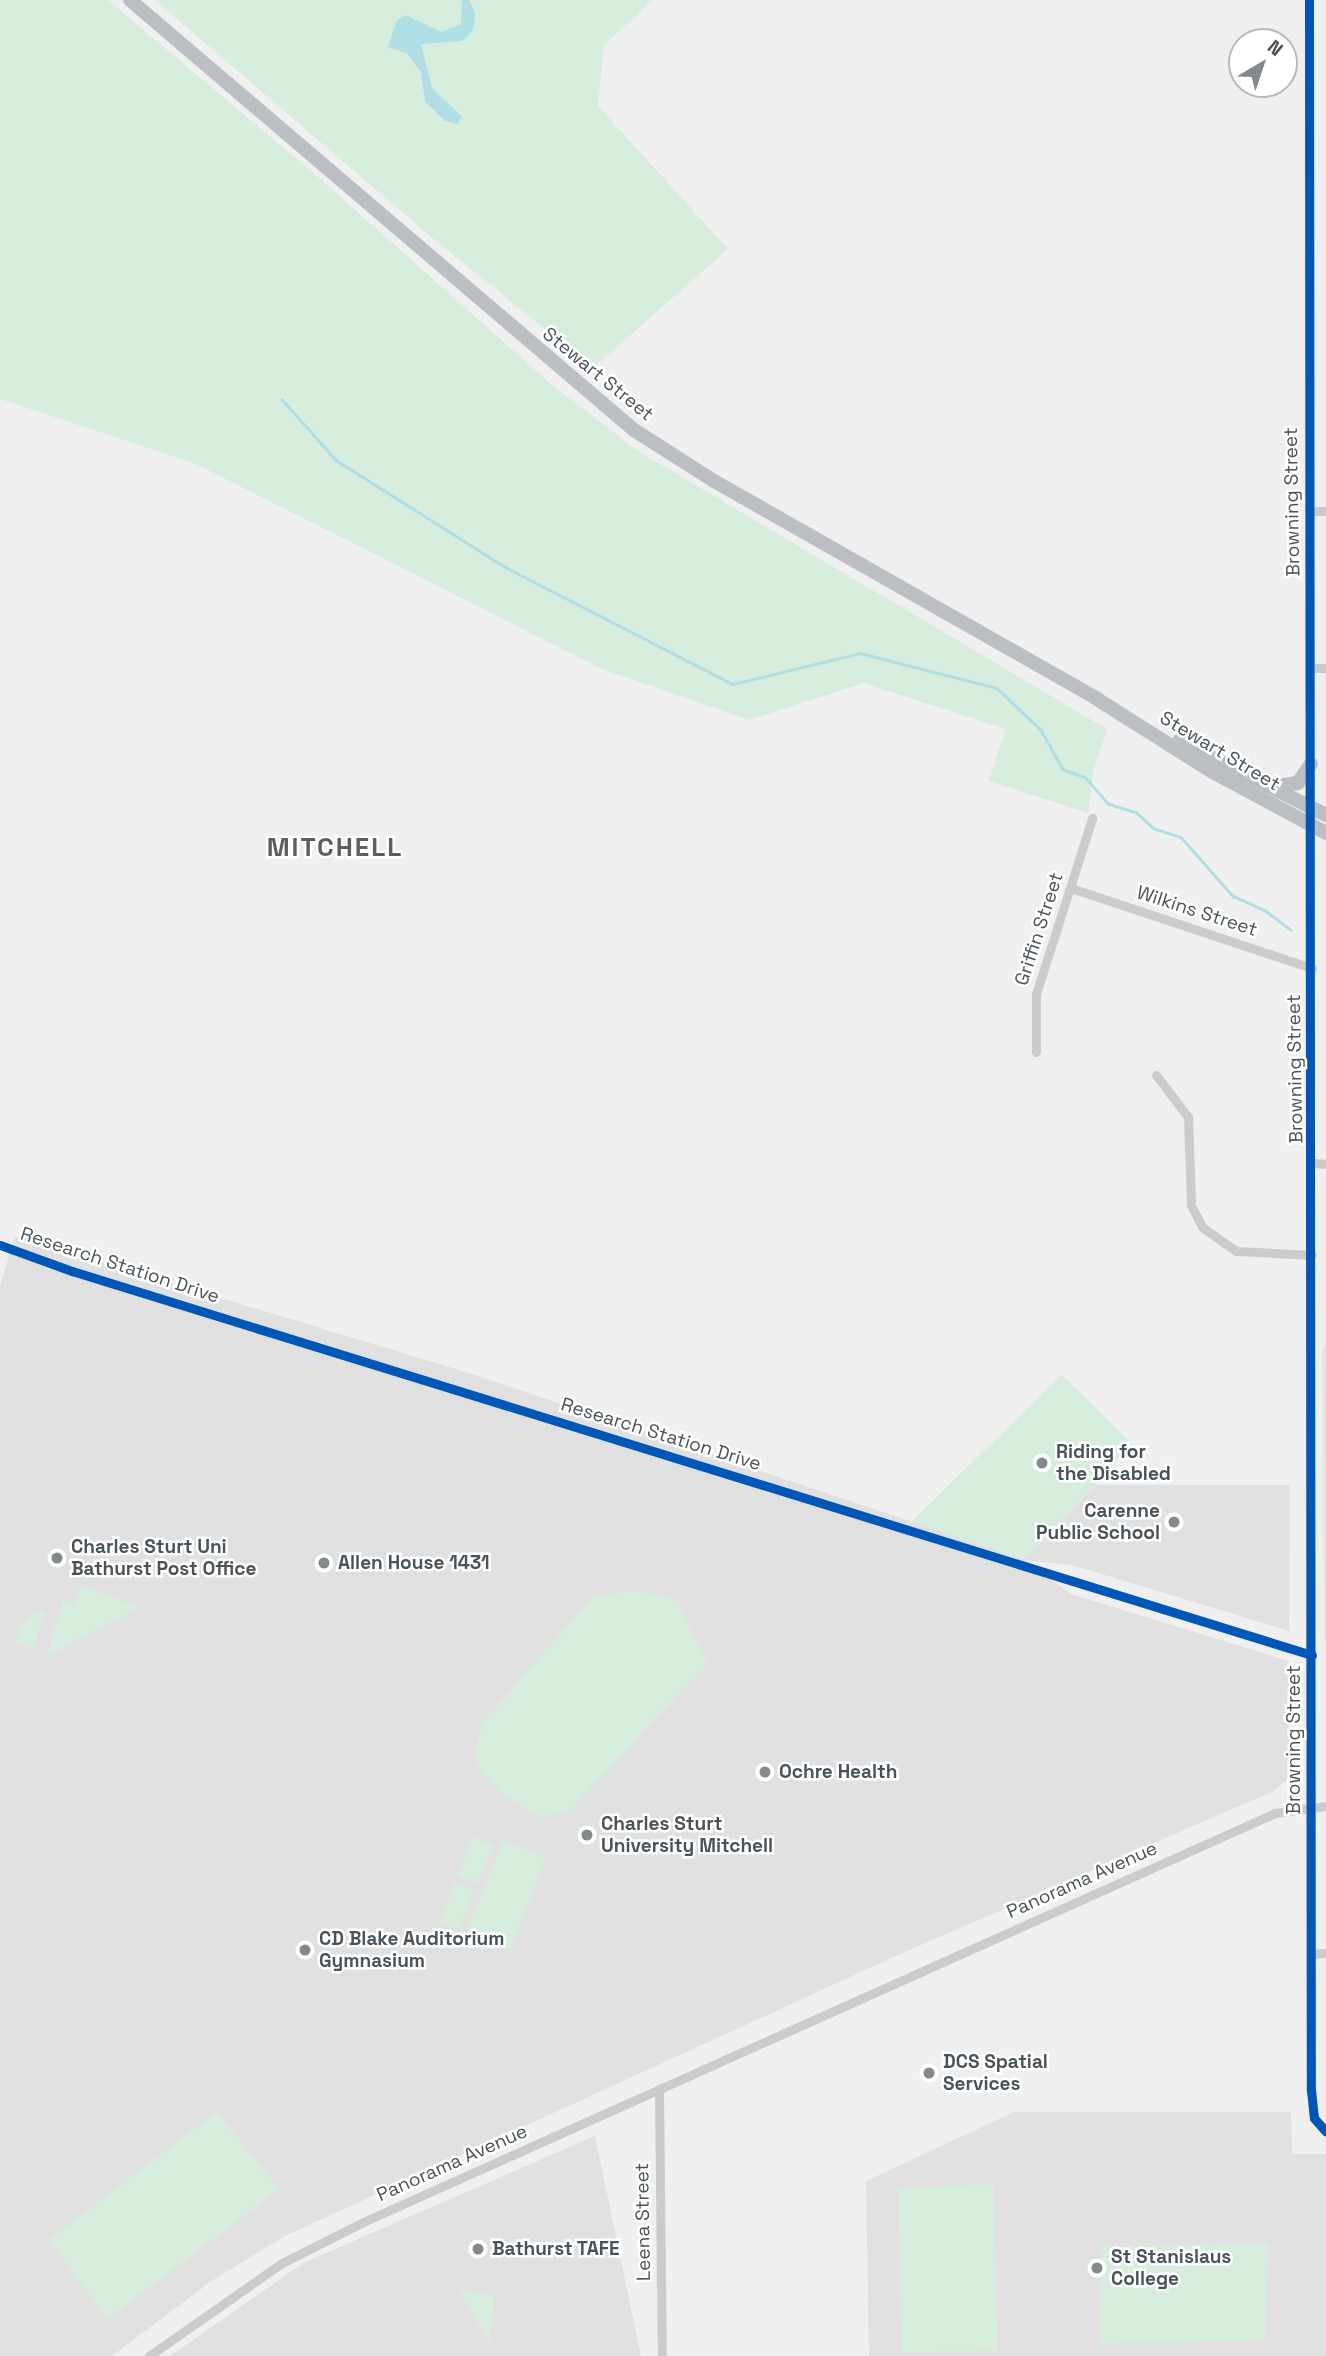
<!DOCTYPE html>
<html>
<head>
<meta charset="utf-8">
<style>
  body { margin:0 }
  #map { position:relative; width:1326px; height:2356px; overflow:hidden; background:#efefef; font-family:"Space Grotesk",sans-serif }
  div>[style] { position:absolute }
  .education>* { inset:0; background:#e1e0e1 }
  .green>* { inset:0; background:#d6ecdd }
  .water>* { inset:0; background:#afdee5 }
  .stream>* { height:2.5px; margin:-1.25px; padding:0 1.25px; transform-origin:1.25px; border-radius:1.25px; background:#afdee5 }
  .minor>* { height:9px; margin:-4.5px; padding:0 4.5px; transform-origin:4.5px; border-radius:4.5px; background:#c9cbcd }
  .highway>* { height:14px; margin:-7px; padding:0 7px; transform-origin:7px; border-radius:7px; background:#bbbfc3 }
  .cycleway>* { height:9px; margin:-4.5px; padding:0 4.5px; transform-origin:4.5px; border-radius:4.5px; background:#0057b8 }
  .dots>* { width:19px; height:19px; translate:-50% -50%; box-sizing:border-box; border:4px solid #fff; border-radius:50% }
  span { translate:-50% -50%; white-space:nowrap; text-align:center; line-height:1.15; -webkit-text-stroke:5px #fff; paint-order:stroke }
  .street-label { font-size:19px; color:#495359 }
  .poi-label { font-size:19px; color:#495359; font-weight:700 }
  .left { translate:0 -50%; text-align:left }
  .right { translate:-100% -50%; text-align:right }
  .district-label { font-size:26px; color:#5c5f62; font-weight:700; letter-spacing:2px }
  .north { position:absolute; left:1228px; top:28px; width:70px; height:70px; box-sizing:border-box; background:#fff; border:2px solid #b6babd; border-radius:50%; rotate:39deg; font-size:19px; font-weight:700; line-height:28px; text-align:center; color:#495359 }
  .north::after { content:''; display:block; margin:auto; width:24px; height:32px; background:#838a8e; clip-path:polygon(50% 0,100% 100%,50% 72%,0 100%) }
</style>
</head>
<body>
<div id="map">
  <div class="education">
    <i style="clip-path:polygon(15px 1236px,466px 1372px,1023px 1559px,1096px 1485px,1290px 1485px,1289px 1631px,1072px 1565px,1024px 1560px,1071px 1594px,1289px 1661px,1290px 1777px,1274px 1791px,896px 1956px,285px 2236px,213px 2280px,112px 2356px,0 2356px,0 1286px)"></i>
    <i style="clip-path:polygon(1014px 2112px,1291px 2112px,1292px 2154px,1326px 2154px,1326px 2356px,869px 2356px,866px 2181px)"></i>
    <i style="clip-path:polygon(595px 2136px,641px 2356px,170px 2356px,303px 2263px)"></i>
  </div>
  <div class="green">
    <i style="clip-path:polygon(0 0,108px 0,317px 176px,552px 385px,638px 451px,1107px 729px,1094px 769px,1088px 813px,989px 781px,1005px 729px,864px 683px,749px 720px,602px 669px,196px 464px,0 399px)"></i>
    <i style="clip-path:polygon(155px 0,653px 0,604px 45px,598px 106px,728px 249px,593px 368px,436px 241px)"></i>
    <i style="clip-path:polygon(1326px 1340px,1326px 1642px,1324px 1643px,1322px 1352px)"></i>
    <i style="clip-path:polygon(1062px 1375px,1130px 1442px,1096px 1485px,1023px 1559px,911px 1522px)"></i>
    <i style="clip-path:polygon(80px 1586px,140px 1607px,46px 1657px,63px 1601px,75px 1604px)"></i>
    <i style="clip-path:polygon(636px 1591px,677px 1600px,708px 1663px,569px 1811px,540px 1817px,500px 1791px,479px 1770px,475px 1755px,482px 1723px,594px 1596px)"></i>
    <i style="clip-path:polygon(41px 1611px,45px 1613px,34px 1648px,15px 1644px,20px 1626px)"></i>
    <i style="clip-path:polygon(473px 1837px,493px 1845px,477px 1884px,458px 1876px)"></i>
    <i style="clip-path:polygon(503px 1840px,546px 1858px,510px 1949px,467px 1931px)"></i>
    <i style="clip-path:polygon(455px 1883px,474px 1891px,459px 1930px,439px 1922px)"></i>
    <i style="clip-path:polygon(217px 2112px,279px 2189px,108px 2319px,49px 2240px)"></i>
    <i style="clip-path:polygon(993px 2184px,998px 2350px,902px 2353px,898px 2188px)"></i>
    <i style="clip-path:polygon(1268px 2244px,1265px 2341px,1100px 2343px,1101px 2246px)"></i>
    <i style="clip-path:polygon(460px 2291px,495px 2295px,489px 2343px)"></i>
  </div>
  <div class="water">
    <i style="clip-path:polygon(462px 0,469px 0,475px 13px,474px 28px,468px 36px,461px 41px,421px 44px,432px 88px,462px 117px,457px 124px,445px 121px,425px 101px,421px 73px,408px 54px,388px 47px,397px 20px,406px 15px,441px 32px,461px 24px)"></i>
  </div>
  <div class="stream">
    <i style="left:282px;top:399px;width:81px;rotate:48.5deg"></i>
    <i style="left:336px;top:460px;width:202px;rotate:32.3deg"></i>
    <i style="left:507px;top:568px;width:254px;rotate:27.2deg"></i>
    <i style="left:733px;top:684px;width:131px;rotate:-13.7deg"></i>
    <i style="left:860px;top:653px;width:141px;rotate:14.3deg"></i>
    <i style="left:997px;top:688px;width:61px;rotate:43.7deg"></i>
    <i style="left:1041px;top:730px;width:45px;rotate:60.6deg"></i>
    <i style="left:1063px;top:769px;width:25px;rotate:21deg"></i>
    <i style="left:1086px;top:778px;width:35px;rotate:49deg"></i>
    <i style="left:1109px;top:804px;width:28px;rotate:17deg"></i>
    <i style="left:1136px;top:812px;width:23px;rotate:43deg"></i>
    <i style="left:1153px;top:828px;width:29px;rotate:18deg"></i>
    <i style="left:1181px;top:837px;width:79px;rotate:48.6deg"></i>
    <i style="left:1233px;top:896px;width:36px;rotate:24deg"></i>
    <i style="left:1266px;top:911px;width:31px;rotate:37deg"></i>
  </div>
  <div class="minor">
    <i style="left:1309px;top:0;width:2090px;rotate:89.95deg"></i>
    <i style="left:1311px;top:2090px;width:28px;rotate:84deg"></i>
    <i style="left:1314px;top:2118px;width:18px;rotate:49deg"></i>
    <i style="left:1309px;top:511px;width:17px"></i>
    <i style="left:1313px;top:668px;width:13px"></i>
    <i style="left:1071px;top:888px;width:254px;rotate:18.4deg"></i>
    <i style="left:1036px;top:1052px;width:58px;rotate:-90deg"></i>
    <i style="left:1036px;top:994px;width:185px;rotate:-72.3deg"></i>
    <i style="left:1156px;top:1075px;width:53px;rotate:52.7deg"></i>
    <i style="left:1188px;top:1117px;width:88px;rotate:88deg"></i>
    <i style="left:1191px;top:1205px;width:25px;rotate:63deg"></i>
    <i style="left:1202px;top:1227px;width:42px;rotate:35.2deg"></i>
    <i style="left:1236px;top:1251px;width:76px;rotate:3deg"></i>
    <i style="left:1314px;top:1163px;width:12px;rotate:5deg"></i>
    <i style="left:0;top:1245px;width:77px;rotate:19.9deg"></i>
    <i style="left:72px;top:1271px;width:1298px;rotate:17.21deg"></i>
    <i style="left:1312px;top:1954px;width:14px;rotate:-4deg"></i>
    <i style="left:659px;top:2089px;width:267px;rotate:89.4deg"></i>
    <i style="left:149px;top:2356px;width:162px;rotate:-35deg"></i>
    <i style="left:282px;top:2263px;width:91px;rotate:-26.8deg"></i>
    <i style="left:363px;top:2222px;width:1000px;rotate:-24.15deg"></i>
    <i style="left:1275px;top:1813px;width:51px;rotate:-7.8deg"></i>
  </div>
  <div class="highway">
    <i style="left:130px;top:0;width:663px;rotate:40.47deg"></i>
    <i style="left:634px;top:430px;width:95px;rotate:32.5deg"></i>
    <i style="left:714px;top:481px;width:441px;rotate:29.6deg"></i>
    <i style="left:1097px;top:699px;width:135px;rotate:32.3deg"></i>
    <i style="left:1211px;top:771px;width:131px;rotate:28.3deg"></i>
    <i style="left:1179px;top:741px;width:165px;rotate:26.7deg"></i>
    <i style="left:1269px;top:787px;width:29px;rotate:-8deg"></i>
    <i style="left:1298px;top:783px;width:23px;rotate:-56deg"></i>
  </div>
  <div class="cycleway">
    <i style="left:1309px;top:0;width:2090px;rotate:89.95deg"></i>
    <i style="left:1311px;top:2090px;width:28px;rotate:84deg"></i>
    <i style="left:1314px;top:2118px;width:18px;rotate:49deg"></i>
    <i style="left:0;top:1245px;width:77px;rotate:19.9deg"></i>
    <i style="left:72px;top:1271px;width:1298px;rotate:17.21deg"></i>
  </div>
  <div class="dots">
    <i style="left:1042px;top:1463px;background:#838a8e"></i>
    <i style="left:1174px;top:1522px;background:#838a8e"></i>
    <i style="left:57px;top:1558px;background:#838a8e"></i>
    <i style="left:324px;top:1563px;background:#838a8e"></i>
    <i style="left:765px;top:1772px;background:#838a8e"></i>
    <i style="left:587px;top:1835px;background:#838a8e"></i>
    <i style="left:305px;top:1950px;background:#838a8e"></i>
    <i style="left:929px;top:2073px;background:#838a8e"></i>
    <i style="left:478px;top:2249px;background:#838a8e"></i>
    <i style="left:1097px;top:2268px;background:#838a8e"></i>
  </div>
  <div class="street-label">
    <span style="left:598px;top:374px;rotate:39deg">Stewart Street</span>
    <span style="left:1292px;top:502px;rotate:-91deg">Browning Street</span>
    <span style="left:1220px;top:751px;rotate:31deg">Stewart Street</span>
    <span style="left:1197px;top:911px;rotate:18deg">Wilkins Street</span>
    <span style="left:1039px;top:929px;rotate:-72deg">Griffin Street</span>
    <span style="left:1295px;top:1069px;rotate:-91deg">Browning Street</span>
    <span style="left:120px;top:1265px;rotate:18deg">Research Station Drive</span>
    <span style="left:661px;top:1434px;rotate:17deg">Research Station Drive</span>
    <span style="left:1294px;top:1740px;rotate:-90deg">Browning Street</span>
    <span style="left:1082px;top:1880px;rotate:-24deg">Panorama Avenue</span>
    <span style="left:452px;top:2163px;rotate:-24deg">Panorama Avenue</span>
    <span style="left:643px;top:2222px;rotate:-91deg">Leena Street</span>
  </div>
  <div class="poi-label">
    <span class="left" style="left:1056px;top:1463px">Riding for<br>the Disabled</span>
    <span class="right" style="left:1160px;top:1522px">Carenne<br>Public School</span>
    <span class="left" style="left:71px;top:1558px">Charles Sturt Uni<br>Bathurst Post Office</span>
    <span class="left" style="left:338px;top:1563px">Allen House 1431</span>
    <span class="left" style="left:779px;top:1772px">Ochre Health</span>
    <span class="left" style="left:601px;top:1835px">Charles Sturt<br>University Mitchell</span>
    <span class="left" style="left:319px;top:1950px">CD Blake Auditorium<br>Gymnasium</span>
    <span class="left" style="left:943px;top:2073px">DCS Spatial<br>Services</span>
    <span class="left" style="left:492px;top:2249px">Bathurst TAFE</span>
    <span class="left" style="left:1111px;top:2268px">St Stanislaus<br>College</span>
  </div>
  <div class="district-label">
    <span style="left:335px;top:848px">MITCHELL</span>
  </div>
  <div class="north">N</div>
</div>
</body>
</html>
